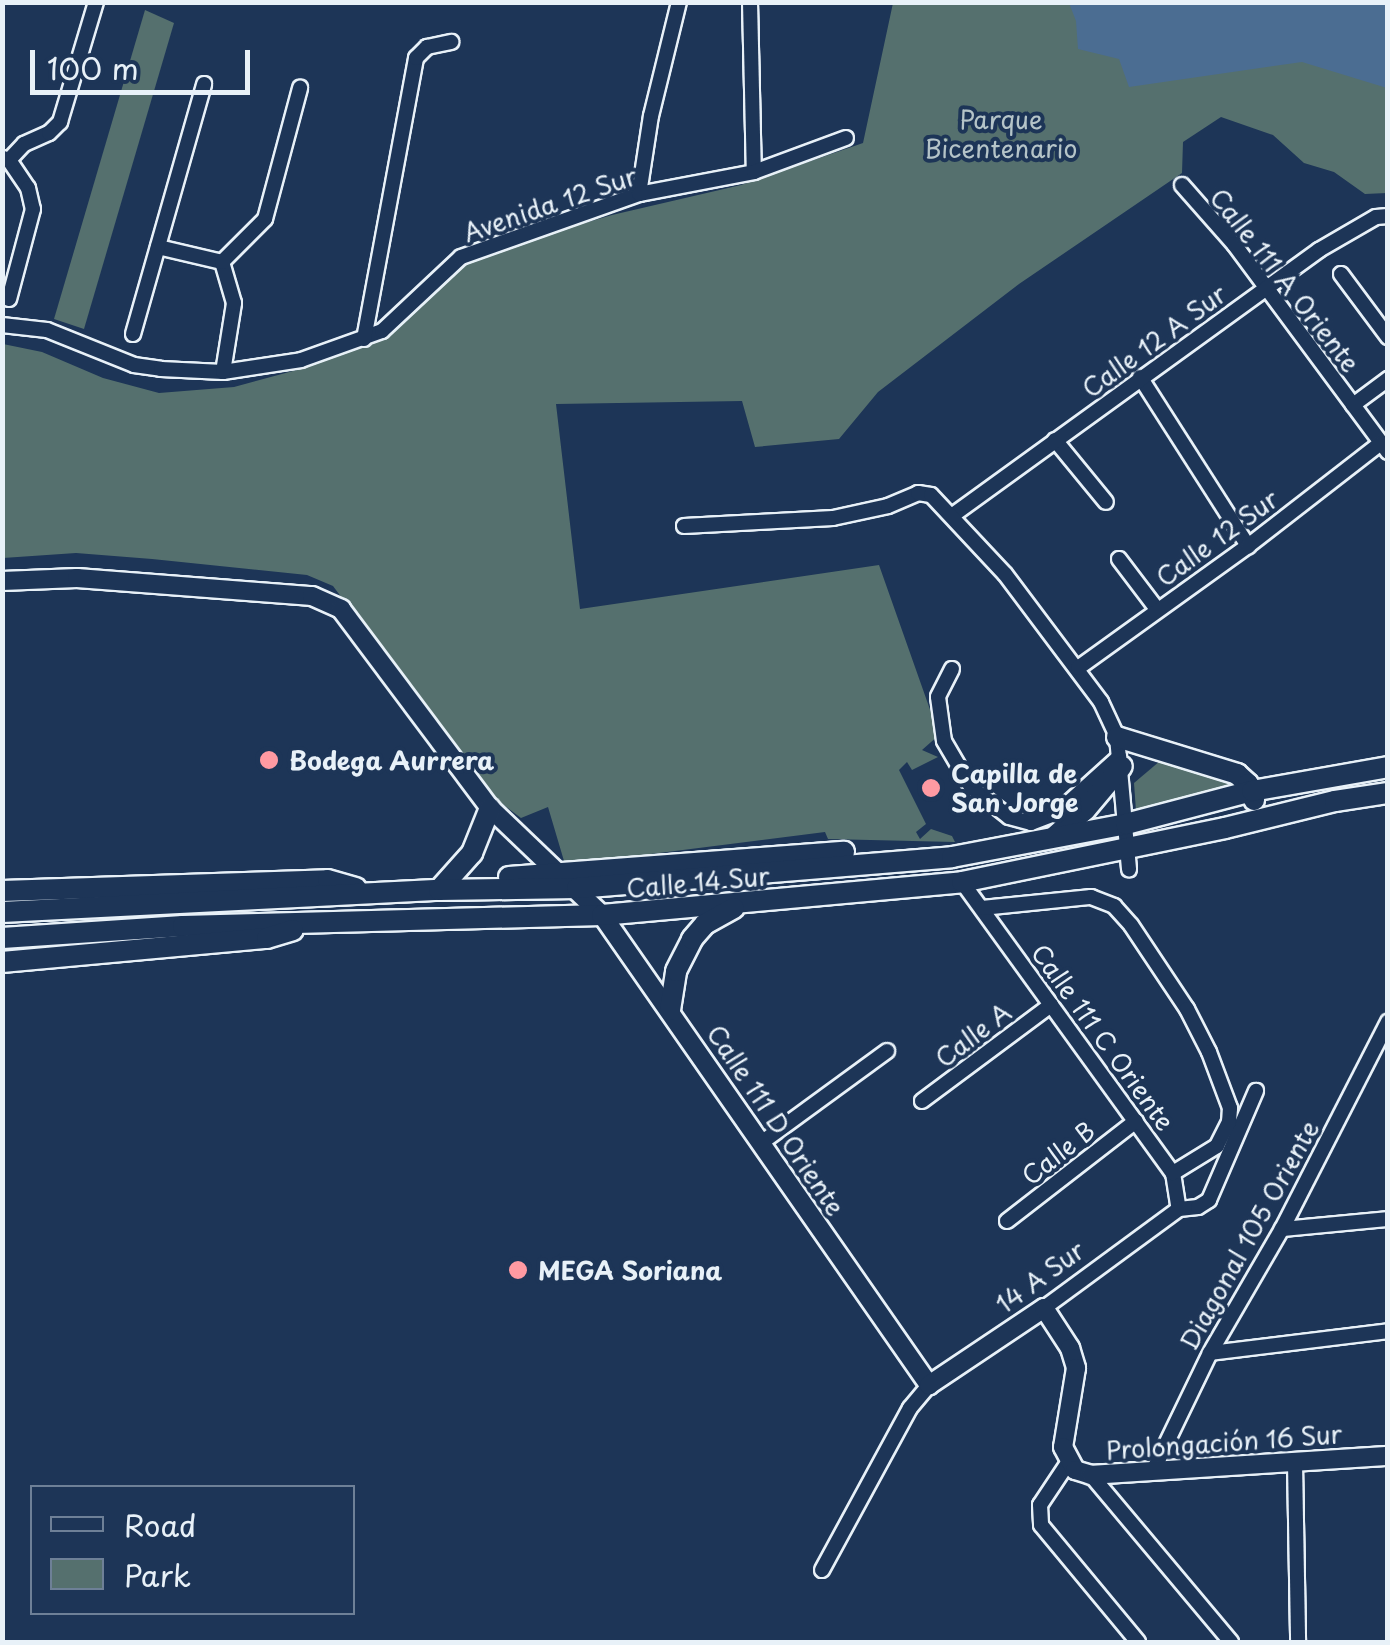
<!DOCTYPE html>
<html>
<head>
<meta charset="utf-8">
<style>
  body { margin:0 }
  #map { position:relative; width:1390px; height:1645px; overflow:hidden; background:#1d3557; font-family:"Playpen Sans",sans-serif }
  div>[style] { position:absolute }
  .green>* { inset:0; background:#55706e }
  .water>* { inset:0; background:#4b6d92 }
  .roads { filter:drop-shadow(2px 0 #e8f1f8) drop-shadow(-2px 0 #e8f1f8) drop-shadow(0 2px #e8f1f8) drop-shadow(0 -2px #e8f1f8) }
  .minor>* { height:14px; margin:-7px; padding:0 7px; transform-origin:7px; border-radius:7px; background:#1d3557 }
  .tertiary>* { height:18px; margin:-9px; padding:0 9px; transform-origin:9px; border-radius:9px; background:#1d3557 }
  .secondary>* { height:20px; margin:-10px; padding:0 10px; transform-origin:10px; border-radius:10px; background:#1d3557 }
  .dots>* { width:28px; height:28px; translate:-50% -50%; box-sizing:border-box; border:5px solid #1d3557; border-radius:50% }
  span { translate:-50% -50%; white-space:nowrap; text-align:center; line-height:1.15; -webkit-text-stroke:8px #1d3557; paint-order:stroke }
  .park-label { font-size:25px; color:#b5c4c8 }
  .street-label { font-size:25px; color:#e8f1f8 }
  .poi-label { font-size:25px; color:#e8f1f8; font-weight:700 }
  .left { translate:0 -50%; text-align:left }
  .frame { position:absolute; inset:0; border:5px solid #e8f1f8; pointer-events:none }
  .legend { position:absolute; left:30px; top:1485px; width:325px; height:130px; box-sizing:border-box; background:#1d3557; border:2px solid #6e8097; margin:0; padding:12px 18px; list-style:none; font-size:30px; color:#e8f1f8 }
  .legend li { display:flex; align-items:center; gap:20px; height:50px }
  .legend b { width:50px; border:2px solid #6e8097 }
  .scale { position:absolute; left:30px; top:50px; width:220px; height:45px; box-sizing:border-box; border:5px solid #e8f1f8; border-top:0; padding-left:12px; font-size:30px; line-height:35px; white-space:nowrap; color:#e8f1f8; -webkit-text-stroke:8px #1d3557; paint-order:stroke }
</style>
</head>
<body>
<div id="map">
  <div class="green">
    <i style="clip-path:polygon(893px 3px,1387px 3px,1387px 193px,1365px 194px,1334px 172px,1304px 163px,1273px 135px,1221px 117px,1183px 142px,1182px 173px,1019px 284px,878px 392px,839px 439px,755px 447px,742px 401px,556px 404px,580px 609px,879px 565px,939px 735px,922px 750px,938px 757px,912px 770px,907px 762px,899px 770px,926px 824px,916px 832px,920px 839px,931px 829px,952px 836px,955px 842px,828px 839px,825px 832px,580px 863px,564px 861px,548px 807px,521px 818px,488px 793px,333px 586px,307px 575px,152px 559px,76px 553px,3px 558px,3px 344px,42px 352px,103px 378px,159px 393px,234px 387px,304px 368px,387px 331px,459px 260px,612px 215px,741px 185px,863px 143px)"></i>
    <i style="clip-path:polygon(145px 10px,174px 23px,84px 329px,54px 319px)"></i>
    <i style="clip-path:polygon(1160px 761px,1242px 785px,1136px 811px,1134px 783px)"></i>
  </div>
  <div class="water">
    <i style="clip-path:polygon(1069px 3px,1387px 3px,1387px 88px,1302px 62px,1129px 87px,1119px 59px,1078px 49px,1076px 21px)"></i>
  </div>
  <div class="roads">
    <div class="minor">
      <i style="left:750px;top:2px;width:170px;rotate:88.7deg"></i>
      <i style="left:3px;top:158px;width:6px;rotate:18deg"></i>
      <i style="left:9px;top:160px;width:34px;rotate:56deg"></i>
      <i style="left:28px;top:188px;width:22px;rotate:77deg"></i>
      <i style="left:33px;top:209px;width:93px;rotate:104.9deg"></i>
      <i style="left:9px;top:160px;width:22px;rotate:-47deg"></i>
      <i style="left:24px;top:144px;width:27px;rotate:-24deg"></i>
      <i style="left:49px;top:133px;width:16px;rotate:-45deg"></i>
      <i style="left:60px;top:122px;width:125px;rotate:-73.3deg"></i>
      <i style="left:1182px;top:185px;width:79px;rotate:48.6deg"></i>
      <i style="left:1234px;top:244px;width:259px;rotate:53.5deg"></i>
      <i style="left:639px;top:194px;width:79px;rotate:-81.3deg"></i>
      <i style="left:651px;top:116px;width:117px;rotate:-76.2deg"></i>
      <i style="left:158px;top:247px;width:66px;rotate:13.2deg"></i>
      <i style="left:1341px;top:274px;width:79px;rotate:53.3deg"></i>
      <i style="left:2px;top:325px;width:45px;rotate:6.3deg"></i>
      <i style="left:47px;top:330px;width:94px;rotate:21.9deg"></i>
      <i style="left:134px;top:365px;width:27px;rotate:8deg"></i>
      <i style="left:161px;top:369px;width:62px;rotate:2.8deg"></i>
      <i style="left:223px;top:372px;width:79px;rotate:-8.7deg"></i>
      <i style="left:301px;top:360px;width:86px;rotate:-19.7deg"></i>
      <i style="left:382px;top:331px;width:108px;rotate:-43.1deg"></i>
      <i style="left:461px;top:257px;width:189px;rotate:-19.5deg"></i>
      <i style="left:639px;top:194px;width:117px;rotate:-10.8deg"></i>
      <i style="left:754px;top:172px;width:98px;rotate:-20.3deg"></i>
      <i style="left:133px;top:334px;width:260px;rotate:-74.1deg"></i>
      <i style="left:364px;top:339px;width:286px;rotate:-79.5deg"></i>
      <i style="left:416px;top:58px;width:16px;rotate:-45deg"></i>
      <i style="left:427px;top:47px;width:25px;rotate:-12deg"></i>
      <i style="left:223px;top:372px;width:70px;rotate:-80.9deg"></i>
      <i style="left:234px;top:303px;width:43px;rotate:-106.3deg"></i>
      <i style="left:222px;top:262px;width:61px;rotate:-45deg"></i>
      <i style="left:265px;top:219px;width:136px;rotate:-75deg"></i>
      <i style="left:1140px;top:377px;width:201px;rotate:57.4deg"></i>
      <i style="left:1353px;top:405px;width:44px;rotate:-36.6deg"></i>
      <i style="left:1055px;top:440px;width:80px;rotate:50.6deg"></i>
      <i style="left:953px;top:515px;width:452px;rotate:-35.9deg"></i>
      <i style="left:1319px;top:250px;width:66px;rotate:-30.1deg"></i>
      <i style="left:1376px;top:217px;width:12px;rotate:-5deg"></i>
      <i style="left:684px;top:526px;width:149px;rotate:-3.1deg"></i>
      <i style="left:833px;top:518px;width:56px;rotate:-12.3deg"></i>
      <i style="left:888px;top:506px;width:33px;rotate:-23deg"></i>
      <i style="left:918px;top:493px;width:13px;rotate:9deg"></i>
      <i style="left:931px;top:495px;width:108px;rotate:46.9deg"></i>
      <i style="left:1005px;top:574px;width:160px;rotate:53.1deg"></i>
      <i style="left:1101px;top:702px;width:38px;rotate:65deg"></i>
      <i style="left:1117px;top:737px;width:133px;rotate:84.8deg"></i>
      <i style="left:1119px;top:559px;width:63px;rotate:52.8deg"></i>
      <i style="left:1078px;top:668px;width:209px;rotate:-35.7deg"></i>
      <i style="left:1248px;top:546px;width:168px;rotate:-37.8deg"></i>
      <i style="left:952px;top:669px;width:31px;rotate:117deg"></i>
      <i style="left:938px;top:697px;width:44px;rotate:82.2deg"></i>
      <i style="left:944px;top:741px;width:53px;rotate:59.6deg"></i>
      <i style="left:971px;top:787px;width:48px;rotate:38.3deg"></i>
      <i style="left:1009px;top:817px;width:23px;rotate:15deg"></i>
      <i style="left:1031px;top:823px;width:28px;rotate:-21deg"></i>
      <i style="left:1057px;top:813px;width:84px;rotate:-42.1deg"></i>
      <i style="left:962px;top:882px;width:359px;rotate:54.1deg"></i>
      <i style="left:1173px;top:1173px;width:36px;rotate:81deg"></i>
      <i style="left:1179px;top:1209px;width:19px;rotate:-6deg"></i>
      <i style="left:1198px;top:1207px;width:13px;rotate:-32deg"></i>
      <i style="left:1209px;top:1200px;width:119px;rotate:-66.7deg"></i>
      <i style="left:982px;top:908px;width:110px;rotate:-5.8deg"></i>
      <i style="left:1091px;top:897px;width:25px;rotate:21deg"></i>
      <i style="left:1114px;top:906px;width:25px;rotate:48deg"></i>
      <i style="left:1131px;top:925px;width:101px;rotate:56.3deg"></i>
      <i style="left:1187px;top:1009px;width:48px;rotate:62.9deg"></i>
      <i style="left:1209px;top:1052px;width:60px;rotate:69.4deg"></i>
      <i style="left:1230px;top:1108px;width:14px;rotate:94deg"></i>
      <i style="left:1229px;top:1122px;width:27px;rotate:117deg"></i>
      <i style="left:1217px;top:1146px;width:52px;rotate:148.5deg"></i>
      <i style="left:922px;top:1101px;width:161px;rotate:-36.7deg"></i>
      <i style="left:761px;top:1143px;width:156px;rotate:-36.1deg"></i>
      <i style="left:1007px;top:1221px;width:163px;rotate:-37.8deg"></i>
      <i style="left:1282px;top:1229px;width:106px;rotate:-5.4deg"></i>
      <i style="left:1044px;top:1308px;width:167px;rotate:-36.3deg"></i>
      <i style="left:1210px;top:1353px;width:179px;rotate:-7deg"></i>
      <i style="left:1068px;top:1463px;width:50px;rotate:123.7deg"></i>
      <i style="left:1040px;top:1505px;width:20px;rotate:87deg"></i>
      <i style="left:1041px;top:1525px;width:152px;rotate:50.3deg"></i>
      <i style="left:1295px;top:1463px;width:179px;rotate:89deg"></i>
      <i style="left:1153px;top:1471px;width:131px;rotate:-64.2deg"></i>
      <i style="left:1210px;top:1353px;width:143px;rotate:-59.9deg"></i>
      <i style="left:1282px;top:1229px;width:233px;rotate:-62.9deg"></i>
      <i style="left:1091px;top:1475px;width:218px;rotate:50deg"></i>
      <i style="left:822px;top:1570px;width:184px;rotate:-61.5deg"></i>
      <i style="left:910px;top:1408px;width:30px;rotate:-50deg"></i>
    </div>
    <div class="tertiary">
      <i style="left:2px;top:581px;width:75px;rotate:-2.3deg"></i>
      <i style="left:77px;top:578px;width:236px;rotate:4.4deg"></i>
      <i style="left:312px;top:596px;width:32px;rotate:24deg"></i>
      <i style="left:341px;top:609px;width:249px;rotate:53.2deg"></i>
      <i style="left:490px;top:808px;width:155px;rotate:43.7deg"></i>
      <i style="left:602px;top:915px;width:573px;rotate:55.17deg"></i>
      <i style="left:929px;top:1385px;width:138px;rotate:-33.8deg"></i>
      <i style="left:1044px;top:1308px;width:48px;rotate:57deg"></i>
      <i style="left:1070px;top:1348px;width:21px;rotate:73deg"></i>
      <i style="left:1076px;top:1368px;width:80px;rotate:99.3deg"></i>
      <i style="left:1063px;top:1447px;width:26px;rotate:62deg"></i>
      <i style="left:1075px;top:1470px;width:17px;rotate:17deg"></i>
      <i style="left:1091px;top:1475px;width:298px;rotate:-3.7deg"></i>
    </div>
    <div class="secondary">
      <i style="left:1117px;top:737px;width:126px;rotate:17.1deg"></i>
      <i style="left:1237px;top:774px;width:15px;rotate:42deg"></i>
      <i style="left:1248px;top:784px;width:17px;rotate:69deg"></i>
      <i style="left:1055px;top:836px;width:40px;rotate:-41deg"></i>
      <i style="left:1085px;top:810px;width:57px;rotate:-49.9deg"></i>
      <i style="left:509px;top:877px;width:336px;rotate:-4.3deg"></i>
      <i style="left:439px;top:890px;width:50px;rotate:-48.3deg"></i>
      <i style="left:472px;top:853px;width:48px;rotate:-68.2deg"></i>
      <i style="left:2px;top:891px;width:326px;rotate:-1.9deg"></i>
      <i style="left:328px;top:880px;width:29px;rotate:16deg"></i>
      <i style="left:2px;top:912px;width:438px;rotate:-2.9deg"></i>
      <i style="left:439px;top:890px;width:138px;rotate:-0.8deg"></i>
      <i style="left:577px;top:888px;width:376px;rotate:-4.7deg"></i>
      <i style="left:952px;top:857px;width:177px;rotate:-10.7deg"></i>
      <i style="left:1126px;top:824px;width:130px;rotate:-14.7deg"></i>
      <i style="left:1252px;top:791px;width:138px;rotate:-10deg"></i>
      <i style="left:2px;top:938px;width:181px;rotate:-3.8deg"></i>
      <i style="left:183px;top:926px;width:419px;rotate:-1.5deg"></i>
      <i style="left:602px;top:915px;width:362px;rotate:-5.2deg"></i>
      <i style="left:962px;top:882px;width:268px;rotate:-11.6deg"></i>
      <i style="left:1225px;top:828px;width:113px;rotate:-13.8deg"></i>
      <i style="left:1335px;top:801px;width:54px;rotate:-8.6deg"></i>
      <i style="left:2px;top:962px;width:266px;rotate:-5.2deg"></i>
      <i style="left:267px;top:938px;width:27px;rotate:-17deg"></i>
      <i style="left:670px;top:1010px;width:39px;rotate:-81deg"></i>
      <i style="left:676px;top:971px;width:36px;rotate:-63deg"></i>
      <i style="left:692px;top:939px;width:20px;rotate:-49deg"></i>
      <i style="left:705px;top:924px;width:33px;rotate:-29deg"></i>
    </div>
  </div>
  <div class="dots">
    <i style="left:269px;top:760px;background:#ff9aa2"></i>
    <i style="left:931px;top:788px;background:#ff9aa2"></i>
    <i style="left:518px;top:1270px;background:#ff9aa2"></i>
  </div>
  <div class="park-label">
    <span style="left:1001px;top:134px">Parque<br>Bicentenario</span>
  </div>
  <div class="street-label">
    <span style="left:550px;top:204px;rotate:-19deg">Avenida 12 Sur</span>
    <span style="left:1285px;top:280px;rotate:52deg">Calle 111 A Oriente</span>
    <span style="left:1154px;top:341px;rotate:-36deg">Calle 12 A Sur</span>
    <span style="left:1217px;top:538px;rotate:-36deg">Calle 12 Sur</span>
    <span style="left:698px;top:882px;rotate:-5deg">Calle 14 Sur</span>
    <span style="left:973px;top:1035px;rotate:-37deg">Calle A</span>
    <span style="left:1103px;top:1037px;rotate:54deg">Calle 111 C Oriente</span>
    <span style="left:776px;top:1120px;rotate:56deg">Calle 111 D Oriente</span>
    <span style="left:1058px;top:1153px;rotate:-38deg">Calle B</span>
    <span style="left:1249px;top:1235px;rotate:-61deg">Diagonal 105 Oriente</span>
    <span style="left:1040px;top:1277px;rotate:-36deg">14 A Sur</span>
    <span style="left:1224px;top:1442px;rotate:-4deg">Prolongación 16 Sur</span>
  </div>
  <div class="poi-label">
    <span class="left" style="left:289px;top:760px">Bodega Aurrera</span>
    <span class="left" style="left:951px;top:788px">Capilla de<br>San Jorge</span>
    <span class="left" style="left:538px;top:1270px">MEGA Soriana</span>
  </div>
  <div class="frame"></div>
  <ul class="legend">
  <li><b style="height:12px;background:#1d3557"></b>Road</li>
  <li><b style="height:28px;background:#55706e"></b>Park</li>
  </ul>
  <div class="scale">100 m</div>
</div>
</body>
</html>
